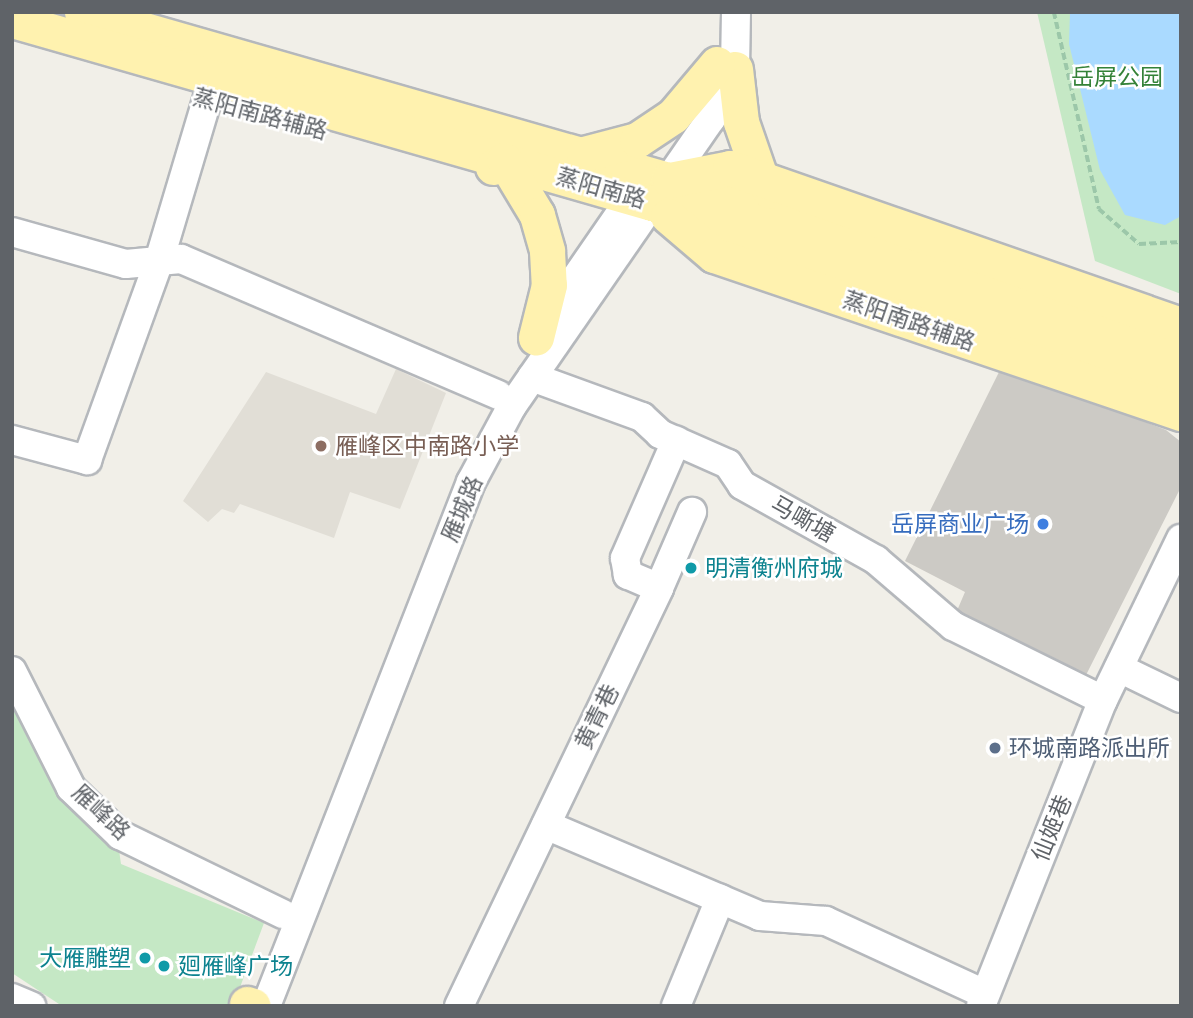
<!DOCTYPE html>
<html>
<head>
<meta charset="utf-8">
<style>
  body { margin:0 }
  #map { position:relative; width:1193px; height:1018px; overflow:hidden; background:#f1efe8; font-family:Helvetica,"Noto Sans SC",sans-serif }
  div>[style] { position:absolute }
  .education>* { inset:0; background:#e1ded6 }
  .green>* { inset:0; background:#c5e8c5 }
  .water>* { inset:0; background:#aadaff }
  .building>* { inset:0; background:#cccac5 }
  .path>* { height:3.5px; margin-top:-1.75px; transform-origin:0; background:repeating-linear-gradient(90deg,#9cc7a9 0 7px,transparent 0 10.5px) }
  .roads { filter:drop-shadow(2px 0 #b5b8bc) drop-shadow(-2px 0 #b5b8bc) drop-shadow(0 2px #b5b8bc) drop-shadow(0 -2px #b5b8bc) }
  .minor>* { height:28px; margin:-14px; padding:0 14px; transform-origin:14px; border-radius:14px; background:#fff }
  .major>* { height:35px; margin:-17.5px; padding:0 17.5px; transform-origin:17.5px; border-radius:17.5px; background:#fff2af }
  .dots>* { width:19px; height:19px; translate:-50% -50%; box-sizing:border-box; border:4px solid #fff; border-radius:50% }
  span { translate:-50% -50%; white-space:nowrap; text-align:center; line-height:1.15; -webkit-text-stroke:5px #fff; paint-order:stroke }
  .park-label { font-size:23px; color:#348238 }
  .street-label { font-size:23px; color:#5f6368 }
  .education-label { font-size:23px; color:#785e54 }
  .left { translate:0 -50%; text-align:left }
  .shop-label { font-size:23px; color:#366cbe }
  .right { translate:-100% -50%; text-align:right }
  .culture-label { font-size:23px; color:#0d838f }
  .service-label { font-size:23px; color:#4e5e75 }
  .frame { position:absolute; inset:0; border:14px solid #5f6368; pointer-events:none }
</style>
</head>
<body>
<div id="map">
  <div class="education">
    <i style="clip-path:polygon(396px 369px,446px 393px,400px 509px,350px 492px,334px 538px,240px 504px,234px 513px,222px 509px,208px 522px,183px 501px,266px 372px,376px 414px)"></i>
  </div>
  <div class="green">
    <i style="clip-path:polygon(1037px 12px,1181px 12px,1181px 294px,1095px 261px)"></i>
    <i style="clip-path:polygon(12px 706px,59px 786px,119px 850px,121px 864px,264px 923px,233px 1006px,62px 1006px,12px 973px)"></i>
  </div>
  <div class="water">
    <i style="clip-path:polygon(1070px 12px,1181px 12px,1181px 216px,1165px 225px,1125px 215px,1100px 170px,1069px 44px)"></i>
  </div>
  <div class="building">
    <i style="clip-path:polygon(1002px 366px,1166px 430px,1181px 442px,1181px 487px,1084px 679px,956px 613px,965px 592px,905px 561px)"></i>
  </div>
  <div class="path">
    <i style="left:1054px;top:12px;width:202px;rotate:77.1deg"></i>
    <i style="left:1099px;top:209px;width:53px;rotate:41.2deg"></i>
    <i style="left:1139px;top:244px;width:42px;rotate:-2.7deg"></i>
  </div>
  <div class="roads">
    <div class="minor">
      <i style="left:12px;top:232px;width:118px;rotate:15.7deg"></i>
      <i style="left:126px;top:264px;width:55px;rotate:-5.2deg"></i>
      <i style="left:181px;top:259px;width:345px;rotate:23.2deg"></i>
      <i style="left:546px;top:321px;width:169px;rotate:-55.4deg"></i>
      <i style="left:532px;top:377px;width:117px;rotate:20deg"></i>
      <i style="left:642px;top:417px;width:25px;rotate:43deg"></i>
      <i style="left:660px;top:434px;width:74px;rotate:23.8deg"></i>
      <i style="left:728px;top:464px;width:25px;rotate:56deg"></i>
      <i style="left:742px;top:485px;width:154px;rotate:29.2deg"></i>
      <i style="left:876px;top:560px;width:101px;rotate:40.6deg"></i>
      <i style="left:953px;top:626px;width:167px;rotate:26.3deg"></i>
      <i style="left:12px;top:440px;width:78px;rotate:14.9deg"></i>
      <i style="left:87px;top:460px;width:212px;rotate:-70.1deg"></i>
      <i style="left:159px;top:261px;width:193px;rotate:-73.4deg"></i>
      <i style="left:659px;top:588px;width:83px;rotate:-66.5deg"></i>
      <i style="left:1119px;top:668px;width:69px;rotate:25.8deg"></i>
      <i style="left:12px;top:671px;width:131px;rotate:63.2deg"></i>
      <i style="left:71px;top:788px;width:68px;rotate:43.8deg"></i>
      <i style="left:120px;top:835px;width:181px;rotate:25.9deg"></i>
      <i style="left:546px;top:825px;width:233px;rotate:23deg"></i>
      <i style="left:760px;top:916px;width:66px;rotate:4.3deg"></i>
      <i style="left:826px;top:921px;width:175px;rotate:24.7deg"></i>
      <i style="left:12px;top:998px;width:21px;rotate:23deg"></i>
      <i style="left:266px;top:1006px;width:563px;rotate:-68.63deg"></i>
      <i style="left:471px;top:482px;width:86px;rotate:-61.7deg"></i>
      <i style="left:512px;top:406px;width:349px;rotate:-55.3deg"></i>
      <i style="left:711px;top:119px;width:55px;rotate:-64.4deg"></i>
      <i style="left:735px;top:69px;width:57px;rotate:-89deg"></i>
      <i style="left:459px;top:1006px;width:463px;rotate:-64.4deg"></i>
      <i style="left:659px;top:588px;width:34px;rotate:-157deg"></i>
      <i style="left:628px;top:575px;width:17px;rotate:-100deg"></i>
      <i style="left:625px;top:558px;width:128px;rotate:-66.4deg"></i>
      <i style="left:676px;top:1006px;width:116px;rotate:-67.6deg"></i>
      <i style="left:981px;top:1006px;width:329px;rotate:-68.3deg"></i>
      <i style="left:1103px;top:700px;width:179px;rotate:-64.2deg"></i>
    </div>
    <div class="major">
      <i style="left:82px;top:12px;width:610px;rotate:16deg"></i>
      <i style="left:668px;top:180px;width:541px;rotate:18.54deg"></i>
      <i style="left:12px;top:20px;width:666px;rotate:15.96deg"></i>
      <i style="left:652px;top:203px;width:560px;rotate:19.08deg"></i>
      <i style="left:735px;top:69px;width:53px;rotate:83.5deg"></i>
      <i style="left:741px;top:122px;width:55px;rotate:70.9deg"></i>
      <i style="left:759px;top:174px;width:20px;rotate:57deg"></i>
      <i style="left:584px;top:154px;width:55px;rotate:-14.8deg"></i>
      <i style="left:637px;top:140px;width:43px;rotate:-33.7deg"></i>
      <i style="left:673px;top:116px;width:68px;rotate:-49.8deg"></i>
      <i style="left:493px;top:167px;width:13px;rotate:-32deg"></i>
      <i style="left:504px;top:160px;width:64px;rotate:59deg"></i>
      <i style="left:537px;top:215px;width:37px;rotate:74deg"></i>
      <i style="left:547px;top:251px;width:34px;rotate:87deg"></i>
      <i style="left:549px;top:285px;width:54px;rotate:104deg"></i>
      <i style="left:670px;top:180px;width:61px;rotate:-11.3deg"></i>
      <i style="left:730px;top:168px;width:478px;rotate:19.2deg"></i>
      <i style="left:668px;top:216px;width:60px;rotate:40.3deg"></i>
      <i style="left:714px;top:255px;width:493px;rotate:18.7deg"></i>
      <i style="left:247px;top:1004px;width:6px;rotate:18deg"></i>
    </div>
  </div>
  <div class="dots">
    <i style="left:321px;top:446px;background:#8d6e63"></i>
    <i style="left:1043px;top:524px;background:#3f7fe0"></i>
    <i style="left:691px;top:568px;background:#0f9aa8"></i>
    <i style="left:995px;top:748px;background:#5c6f8a"></i>
    <i style="left:145px;top:958px;background:#0f9aa8"></i>
    <i style="left:164px;top:966px;background:#0f9aa8"></i>
  </div>
  <div class="park-label">
    <span style="left:1117px;top:77px">岳屏公园</span>
  </div>
  <div class="street-label">
    <span style="left:260px;top:114px;rotate:15deg">蒸阳南路辅路</span>
    <span style="left:601px;top:188px;rotate:16deg">蒸阳南路</span>
    <span style="left:909px;top:321px;rotate:19deg">蒸阳南路辅路</span>
    <span style="left:462px;top:509px;rotate:-67deg">雁城路</span>
    <span style="left:803px;top:519px;rotate:29deg">马嘶塘</span>
    <span style="left:597px;top:717px;rotate:-64deg">黄青巷</span>
    <span style="left:101px;top:812px;rotate:43deg">雁峰路</span>
    <span style="left:1052px;top:828px;rotate:-68deg">仙姬巷</span>
  </div>
  <div class="education-label">
    <span class="left" style="left:335px;top:446px">雁峰区中南路小学</span>
  </div>
  <div class="shop-label">
    <span class="right" style="left:1029px;top:524px">岳屏商业广场</span>
  </div>
  <div class="culture-label">
    <span class="left" style="left:705px;top:568px">明清衡州府城</span>
    <span class="right" style="left:131px;top:958px">大雁雕塑</span>
    <span class="left" style="left:178px;top:966px">廻雁峰广场</span>
  </div>
  <div class="service-label">
    <span class="left" style="left:1009px;top:748px">环城南路派出所</span>
  </div>
  <div class="frame"></div>
</div>
</body>
</html>
